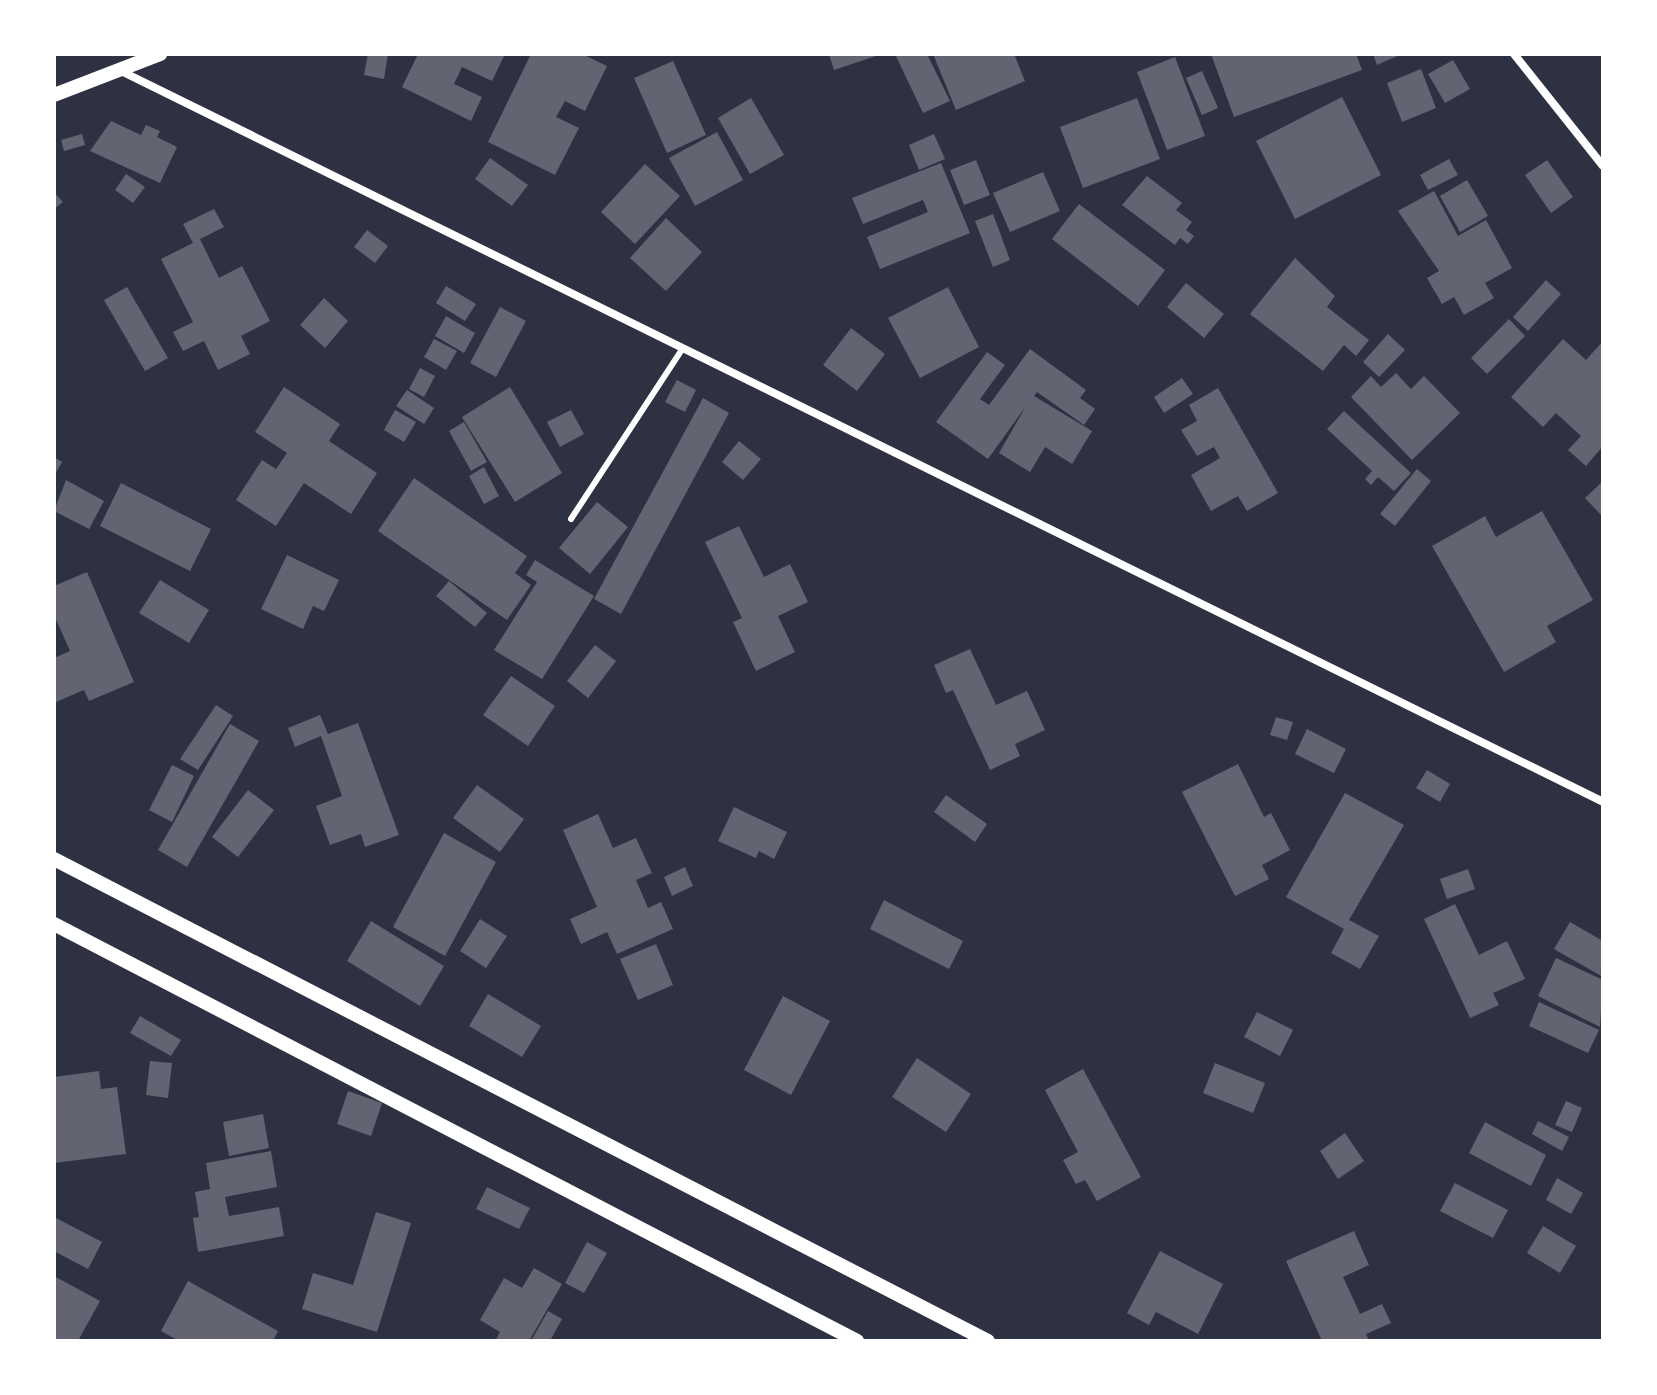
<!DOCTYPE html>
<html>
<head>
<meta charset="utf-8">
<style>
  body { margin:0 }
  #map { position:relative; width:1657px; height:1395px; overflow:hidden; background:#2d3142; font-family:"Fira Sans Condensed",sans-serif }
  div>[style] { position:absolute }
  .building>* { inset:0; background:#626471 }
  .service>* { height:6px; margin:-3px; padding:0 3px; transform-origin:3px; border-radius:3px; background:#fff }
  .minor>* { height:8px; margin:-4px; padding:0 4px; transform-origin:4px; border-radius:4px; background:#fff }
  .tertiary>* { height:14px; margin:-7px; padding:0 7px; transform-origin:7px; border-radius:7px; background:#fff }
  span { translate:-50% -50%; white-space:nowrap; text-align:center; line-height:1.15; -webkit-text-stroke:6px #fff; paint-order:stroke }
  .frame { position:absolute; inset:0; border:56px solid #fff; pointer-events:none }
</style>
</head>
<body>
<div id="map">
  <div class="building">
    <i style="clip-path:polygon(368px 54px,388px 54px,384px 79px,364px 75px)"></i>
    <i style="clip-path:polygon(418px 54px,505px 54px,492px 81px,462px 67px,454px 84px,482px 97px,471px 121px,402px 87px)"></i>
    <i style="clip-path:polygon(531px 54px,582px 54px,607px 66px,585px 111px,565px 101px,556px 117px,579px 128px,555px 175px,488px 142px)"></i>
    <i style="clip-path:polygon(829px 54px,879px 54px,879px 55px,834px 70px)"></i>
    <i style="clip-path:polygon(895px 54px,927px 54px,950px 101px,923px 113px)"></i>
    <i style="clip-path:polygon(933px 54px,1014px 54px,1025px 81px,956px 110px)"></i>
    <i style="clip-path:polygon(1211px 54px,1356px 54px,1362px 70px,1234px 117px)"></i>
    <i style="clip-path:polygon(1373px 54px,1402px 54px,1377px 65px)"></i>
    <i style="clip-path:polygon(1175px 57px,1205px 136px,1167px 150px,1137px 72px)"></i>
    <i style="clip-path:polygon(1453px 60px,1470px 89px,1445px 103px,1428px 74px)"></i>
    <i style="clip-path:polygon(673px 61px,706px 135px,667px 153px,634px 78px)"></i>
    <i style="clip-path:polygon(1421px 69px,1436px 108px,1402px 122px,1387px 83px)"></i>
    <i style="clip-path:polygon(1202px 71px,1218px 108px,1202px 115px,1186px 78px)"></i>
    <i style="clip-path:polygon(1342px 97px,1381px 175px,1295px 219px,1256px 141px)"></i>
    <i style="clip-path:polygon(751px 98px,784px 155px,750px 174px,718px 118px)"></i>
    <i style="clip-path:polygon(1137px 98px,1160px 159px,1083px 188px,1060px 127px)"></i>
    <i style="clip-path:polygon(111px 121px,141px 135px,146px 125px,160px 131px,157px 137px,177px 147px,160px 183px,90px 151px)"></i>
    <i style="clip-path:polygon(717px 132px,743px 180px,695px 206px,669px 158px)"></i>
    <i style="clip-path:polygon(82px 134px,85px 145px,64px 151px,61px 140px)"></i>
    <i style="clip-path:polygon(934px 134px,945px 159px,919px 170px,909px 145px)"></i>
    <i style="clip-path:polygon(490px 158px,528px 185px,512px 206px,475px 179px)"></i>
    <i style="clip-path:polygon(1449px 159px,1458px 175px,1428px 190px,1420px 175px)"></i>
    <i style="clip-path:polygon(976px 160px,990px 195px,964px 205px,950px 170px)"></i>
    <i style="clip-path:polygon(1547px 160px,1573px 197px,1551px 213px,1525px 175px)"></i>
    <i style="clip-path:polygon(941px 163px,970px 233px,880px 269px,867px 237px,928px 212px,923px 200px,863px 224px,852px 198px)"></i>
    <i style="clip-path:polygon(645px 164px,680px 196px,635px 244px,601px 212px)"></i>
    <i style="clip-path:polygon(1043px 172px,1060px 211px,1010px 232px,993px 193px)"></i>
    <i style="clip-path:polygon(126px 174px,145px 187px,133px 203px,115px 190px)"></i>
    <i style="clip-path:polygon(1147px 176px,1182px 203px,1176px 210px,1192px 222px,1186px 230px,1194px 236px,1188px 244px,1180px 238px,1175px 245px,1122px 205px)"></i>
    <i style="clip-path:polygon(1467px 180px,1488px 216px,1460px 232px,1440px 196px)"></i>
    <i style="clip-path:polygon(1434px 191px,1458px 236px,1486px 220px,1512px 268px,1485px 283px,1494px 298px,1464px 315px,1454px 297px,1442px 304px,1427px 278px,1439px 271px,1398px 211px)"></i>
    <i style="clip-path:polygon(54px 192px,63px 202px,54px 209px)"></i>
    <i style="clip-path:polygon(1079px 204px,1165px 270px,1138px 306px,1052px 239px)"></i>
    <i style="clip-path:polygon(214px 209px,224px 227px,200px 239px,219px 278px,242px 266px,270px 321px,241px 336px,250px 354px,218px 370px,204px 341px,183px 351px,173px 332px,193px 322px,161px 259px,193px 243px,183px 224px)"></i>
    <i style="clip-path:polygon(993px 214px,1010px 260px,993px 267px,975px 221px)"></i>
    <i style="clip-path:polygon(666px 218px,702px 252px,666px 291px,630px 258px)"></i>
    <i style="clip-path:polygon(367px 230px,388px 246px,375px 263px,354px 247px)"></i>
    <i style="clip-path:polygon(1295px 258px,1335px 296px,1327px 307px,1369px 340px,1356px 356px,1344px 345px,1323px 371px,1250px 314px)"></i>
    <i style="clip-path:polygon(1546px 280px,1561px 294px,1528px 331px,1513px 317px)"></i>
    <i style="clip-path:polygon(1186px 283px,1224px 314px,1204px 338px,1167px 307px)"></i>
    <i style="clip-path:polygon(446px 286px,476px 304px,465px 321px,436px 303px)"></i>
    <i style="clip-path:polygon(127px 287px,168px 358px,145px 371px,104px 300px)"></i>
    <i style="clip-path:polygon(948px 287px,979px 347px,920px 378px,888px 318px)"></i>
    <i style="clip-path:polygon(324px 298px,348px 321px,325px 348px,300px 325px)"></i>
    <i style="clip-path:polygon(500px 307px,526px 321px,496px 377px,470px 363px)"></i>
    <i style="clip-path:polygon(446px 316px,475px 333px,464px 353px,435px 336px)"></i>
    <i style="clip-path:polygon(1509px 319px,1525px 336px,1487px 374px,1471px 358px)"></i>
    <i style="clip-path:polygon(851px 328px,885px 354px,857px 391px,823px 365px)"></i>
    <i style="clip-path:polygon(1388px 334px,1405px 350px,1379px 377px,1363px 362px)"></i>
    <i style="clip-path:polygon(434px 339px,457px 351px,446px 370px,424px 357px)"></i>
    <i style="clip-path:polygon(1563px 339px,1586px 360px,1603px 341px,1603px 446px,1586px 466px,1568px 450px,1581px 436px,1556px 413px,1543px 427px,1511px 397px)"></i>
    <i style="clip-path:polygon(1030px 349px,1086px 390px,1080px 398px,1095px 409px,1084px 425px,1037px 392px,1034px 396px,1092px 431px,1072px 464px,1045px 447px,1030px 472px,999px 453px,1026px 406px,988px 459px,936px 422px,987px 352px,1005px 365px,980px 399px,989px 405px)"></i>
    <i style="clip-path:polygon(420px 368px,435px 376px,424px 397px,409px 389px)"></i>
    <i style="clip-path:polygon(1396px 373px,1411px 389px,1424px 376px,1460px 413px,1412px 460px,1351px 397px,1371px 376px,1381px 387px)"></i>
    <i style="clip-path:polygon(1182px 378px,1193px 394px,1164px 413px,1154px 397px)"></i>
    <i style="clip-path:polygon(677px 380px,696px 390px,685px 412px,665px 402px)"></i>
    <i style="clip-path:polygon(284px 387px,340px 424px,329px 441px,377px 473px,351px 514px,304px 483px,276px 526px,236px 500px,262px 460px,276px 469px,287px 453px,255px 432px)"></i>
    <i style="clip-path:polygon(510px 387px,562px 473px,515px 502px,462px 417px)"></i>
    <i style="clip-path:polygon(1218px 388px,1278px 493px,1247px 511px,1238px 496px,1211px 511px,1191px 475px,1220px 458px,1214px 447px,1197px 456px,1181px 430px,1197px 421px,1189px 405px)"></i>
    <i style="clip-path:polygon(407px 390px,434px 408px,424px 424px,396px 406px)"></i>
    <i style="clip-path:polygon(703px 398px,729px 413px,621px 614px,594px 599px)"></i>
    <i style="clip-path:polygon(395px 410px,416px 422px,404px 442px,384px 430px)"></i>
    <i style="clip-path:polygon(571px 410px,584px 434px,560px 447px,547px 422px)"></i>
    <i style="clip-path:polygon(1344px 411px,1411px 473px,1394px 491px,1378px 477px,1371px 485px,1365px 479px,1372px 471px,1327px 429px)"></i>
    <i style="clip-path:polygon(464px 422px,487px 462px,471px 471px,449px 431px)"></i>
    <i style="clip-path:polygon(739px 441px,761px 459px,743px 480px,722px 462px)"></i>
    <i style="clip-path:polygon(54px 457px,62px 462px,54px 476px)"></i>
    <i style="clip-path:polygon(484px 467px,499px 496px,484px 504px,469px 476px)"></i>
    <i style="clip-path:polygon(1417px 469px,1431px 481px,1395px 526px,1380px 514px)"></i>
    <i style="clip-path:polygon(414px 478px,527px 556px,515px 573px,531px 585px,507px 620px,378px 531px)"></i>
    <i style="clip-path:polygon(66px 480px,104px 501px,89px 529px,54px 511px)"></i>
    <i style="clip-path:polygon(1603px 481px,1603px 517px,1585px 498px)"></i>
    <i style="clip-path:polygon(121px 483px,211px 529px,190px 571px,100px 526px)"></i>
    <i style="clip-path:polygon(597px 502px,628px 527px,590px 574px,559px 548px)"></i>
    <i style="clip-path:polygon(1542px 511px,1593px 600px,1547px 626px,1556px 642px,1504px 672px,1432px 546px,1485px 516px,1496px 537px)"></i>
    <i style="clip-path:polygon(739px 526px,764px 577px,790px 564px,808px 602px,778px 616px,795px 652px,756px 671px,733px 622px,742px 618px,705px 542px)"></i>
    <i style="clip-path:polygon(287px 555px,339px 580px,324px 611px,313px 606px,303px 629px,261px 609px)"></i>
    <i style="clip-path:polygon(535px 560px,594px 596px,542px 679px,494px 650px,537px 582px,526px 575px)"></i>
    <i style="clip-path:polygon(87px 572px,134px 682px,89px 701px,84px 690px,56px 702px,54px 658px,70px 651px,54px 615px,54px 586px)"></i>
    <i style="clip-path:polygon(160px 580px,209px 610px,189px 643px,139px 613px)"></i>
    <i style="clip-path:polygon(449px 581px,487px 613px,475px 627px,436px 596px)"></i>
    <i style="clip-path:polygon(595px 645px,616px 661px,588px 698px,567px 681px)"></i>
    <i style="clip-path:polygon(970px 649px,996px 705px,1027px 691px,1045px 730px,1015px 744px,1020px 756px,990px 770px,953px 690px,946px 693px,934px 665px)"></i>
    <i style="clip-path:polygon(511px 676px,555px 706px,528px 746px,483px 715px)"></i>
    <i style="clip-path:polygon(216px 705px,233px 716px,198px 770px,180px 759px)"></i>
    <i style="clip-path:polygon(320px 715px,328px 734px,358px 723px,399px 835px,365px 847px,361px 834px,330px 845px,316px 806px,342px 796px,321px 736px,295px 747px,288px 728px)"></i>
    <i style="clip-path:polygon(1276px 717px,1293px 722px,1287px 740px,1270px 735px)"></i>
    <i style="clip-path:polygon(230px 724px,259px 741px,187px 867px,158px 850px)"></i>
    <i style="clip-path:polygon(1307px 729px,1346px 749px,1334px 773px,1295px 754px)"></i>
    <i style="clip-path:polygon(1238px 764px,1264px 817px,1271px 813px,1290px 850px,1262px 865px,1269px 879px,1235px 896px,1182px 792px)"></i>
    <i style="clip-path:polygon(172px 765px,194px 776px,172px 822px,149px 810px)"></i>
    <i style="clip-path:polygon(1427px 770px,1450px 784px,1440px 802px,1416px 788px)"></i>
    <i style="clip-path:polygon(477px 785px,524px 819px,500px 852px,453px 818px)"></i>
    <i style="clip-path:polygon(248px 790px,274px 810px,238px 857px,212px 837px)"></i>
    <i style="clip-path:polygon(1345px 793px,1404px 825px,1349px 920px,1379px 936px,1360px 969px,1331px 953px,1344px 929px,1286px 897px)"></i>
    <i style="clip-path:polygon(946px 795px,987px 824px,975px 842px,934px 812px)"></i>
    <i style="clip-path:polygon(734px 807px,787px 832px,774px 859px,759px 851px,756px 858px,718px 841px)"></i>
    <i style="clip-path:polygon(598px 814px,613px 848px,636px 838px,652px 873px,636px 880px,648px 908px,661px 902px,673px 929px,617px 954px,607px 932px,581px 944px,570px 919px,597px 907px,563px 830px)"></i>
    <i style="clip-path:polygon(444px 833px,496px 862px,445px 956px,393px 927px)"></i>
    <i style="clip-path:polygon(685px 867px,693px 886px,672px 896px,664px 877px)"></i>
    <i style="clip-path:polygon(1468px 869px,1475px 889px,1447px 899px,1440px 879px)"></i>
    <i style="clip-path:polygon(884px 900px,963px 941px,949px 969px,870px 929px)"></i>
    <i style="clip-path:polygon(1455px 904px,1479px 955px,1507px 941px,1525px 979px,1493px 993px,1499px 1005px,1470px 1018px,1424px 919px)"></i>
    <i style="clip-path:polygon(480px 919px,507px 936px,486px 968px,460px 951px)"></i>
    <i style="clip-path:polygon(371px 921px,444px 966px,420px 1006px,347px 961px)"></i>
    <i style="clip-path:polygon(1570px 922px,1603px 941px,1603px 977px,1554px 949px)"></i>
    <i style="clip-path:polygon(656px 944px,673px 985px,638px 1000px,620px 959px)"></i>
    <i style="clip-path:polygon(1556px 958px,1603px 980px,1600px 1027px,1538px 996px)"></i>
    <i style="clip-path:polygon(488px 994px,541px 1026px,522px 1057px,469px 1026px)"></i>
    <i style="clip-path:polygon(783px 996px,830px 1021px,791px 1095px,744px 1070px)"></i>
    <i style="clip-path:polygon(1539px 1002px,1599px 1030px,1588px 1053px,1529px 1026px)"></i>
    <i style="clip-path:polygon(1257px 1012px,1293px 1030px,1280px 1056px,1244px 1037px)"></i>
    <i style="clip-path:polygon(140px 1016px,181px 1040px,171px 1056px,130px 1033px)"></i>
    <i style="clip-path:polygon(917px 1058px,971px 1094px,946px 1132px,892px 1097px)"></i>
    <i style="clip-path:polygon(150px 1061px,172px 1063px,168px 1098px,146px 1095px)"></i>
    <i style="clip-path:polygon(1215px 1063px,1265px 1083px,1253px 1113px,1203px 1093px)"></i>
    <i style="clip-path:polygon(1083px 1069px,1141px 1177px,1097px 1201px,1085px 1180px,1076px 1184px,1063px 1160px,1078px 1152px,1045px 1090px)"></i>
    <i style="clip-path:polygon(99px 1071px,101px 1089px,117px 1087px,126px 1154px,54px 1163px,54px 1077px)"></i>
    <i style="clip-path:polygon(348px 1091px,382px 1103px,371px 1136px,337px 1124px)"></i>
    <i style="clip-path:polygon(1566px 1101px,1582px 1108px,1572px 1132px,1555px 1125px)"></i>
    <i style="clip-path:polygon(263px 1114px,269px 1148px,229px 1156px,223px 1122px)"></i>
    <i style="clip-path:polygon(1538px 1121px,1569px 1137px,1562px 1151px,1532px 1134px)"></i>
    <i style="clip-path:polygon(1485px 1122px,1546px 1155px,1531px 1186px,1469px 1153px)"></i>
    <i style="clip-path:polygon(1345px 1133px,1364px 1161px,1338px 1179px,1320px 1151px)"></i>
    <i style="clip-path:polygon(271px 1151px,277px 1187px,225px 1197px,229px 1216px,279px 1207px,284px 1236px,198px 1252px,193px 1218px,199px 1217px,195px 1192px,210px 1189px,206px 1163px)"></i>
    <i style="clip-path:polygon(1557px 1178px,1583px 1193px,1571px 1214px,1546px 1200px)"></i>
    <i style="clip-path:polygon(1455px 1183px,1508px 1210px,1493px 1238px,1440px 1211px)"></i>
    <i style="clip-path:polygon(487px 1187px,530px 1208px,519px 1229px,476px 1209px)"></i>
    <i style="clip-path:polygon(376px 1212px,411px 1223px,377px 1332px,302px 1309px,313px 1273px,353px 1285px)"></i>
    <i style="clip-path:polygon(54px 1217px,102px 1242px,88px 1269px,54px 1251px)"></i>
    <i style="clip-path:polygon(1543px 1226px,1576px 1246px,1560px 1273px,1527px 1253px)"></i>
    <i style="clip-path:polygon(1354px 1231px,1369px 1265px,1343px 1277px,1360px 1314px,1382px 1304px,1391px 1323px,1366px 1334px,1369px 1341px,1322px 1341px,1286px 1261px)"></i>
    <i style="clip-path:polygon(587px 1242px,607px 1253px,584px 1293px,565px 1283px)"></i>
    <i style="clip-path:polygon(1160px 1251px,1223px 1284px,1198px 1334px,1156px 1312px,1149px 1325px,1127px 1313px)"></i>
    <i style="clip-path:polygon(534px 1268px,562px 1284px,529px 1341px,495px 1341px,500px 1332px,480px 1320px,504px 1278px,522px 1288px)"></i>
    <i style="clip-path:polygon(54px 1276px,100px 1301px,78px 1341px,54px 1341px)"></i>
    <i style="clip-path:polygon(188px 1281px,278px 1331px,273px 1341px,179px 1341px,161px 1331px)"></i>
    <i style="clip-path:polygon(548px 1311px,562px 1319px,550px 1341px,531px 1341px)"></i>
  </div>
  <div class="service">
    <i style="left:571px;top:519px;width:204px;rotate:-56.8deg"></i>
  </div>
  <div class="minor">
    <i style="left:1514px;top:54px;width:143px;rotate:51.5deg"></i>
    <i style="left:121px;top:71px;width:1652px;rotate:26.25deg"></i>
  </div>
  <div class="tertiary">
    <i style="left:54px;top:95px;width:114px;rotate:-21.1deg"></i>
    <i style="left:54px;top:859px;width:1051px;rotate:27.3deg"></i>
    <i style="left:54px;top:924px;width:905px;rotate:27.44deg"></i>
  </div>
  <div class="frame"></div>
</div>
</body>
</html>
